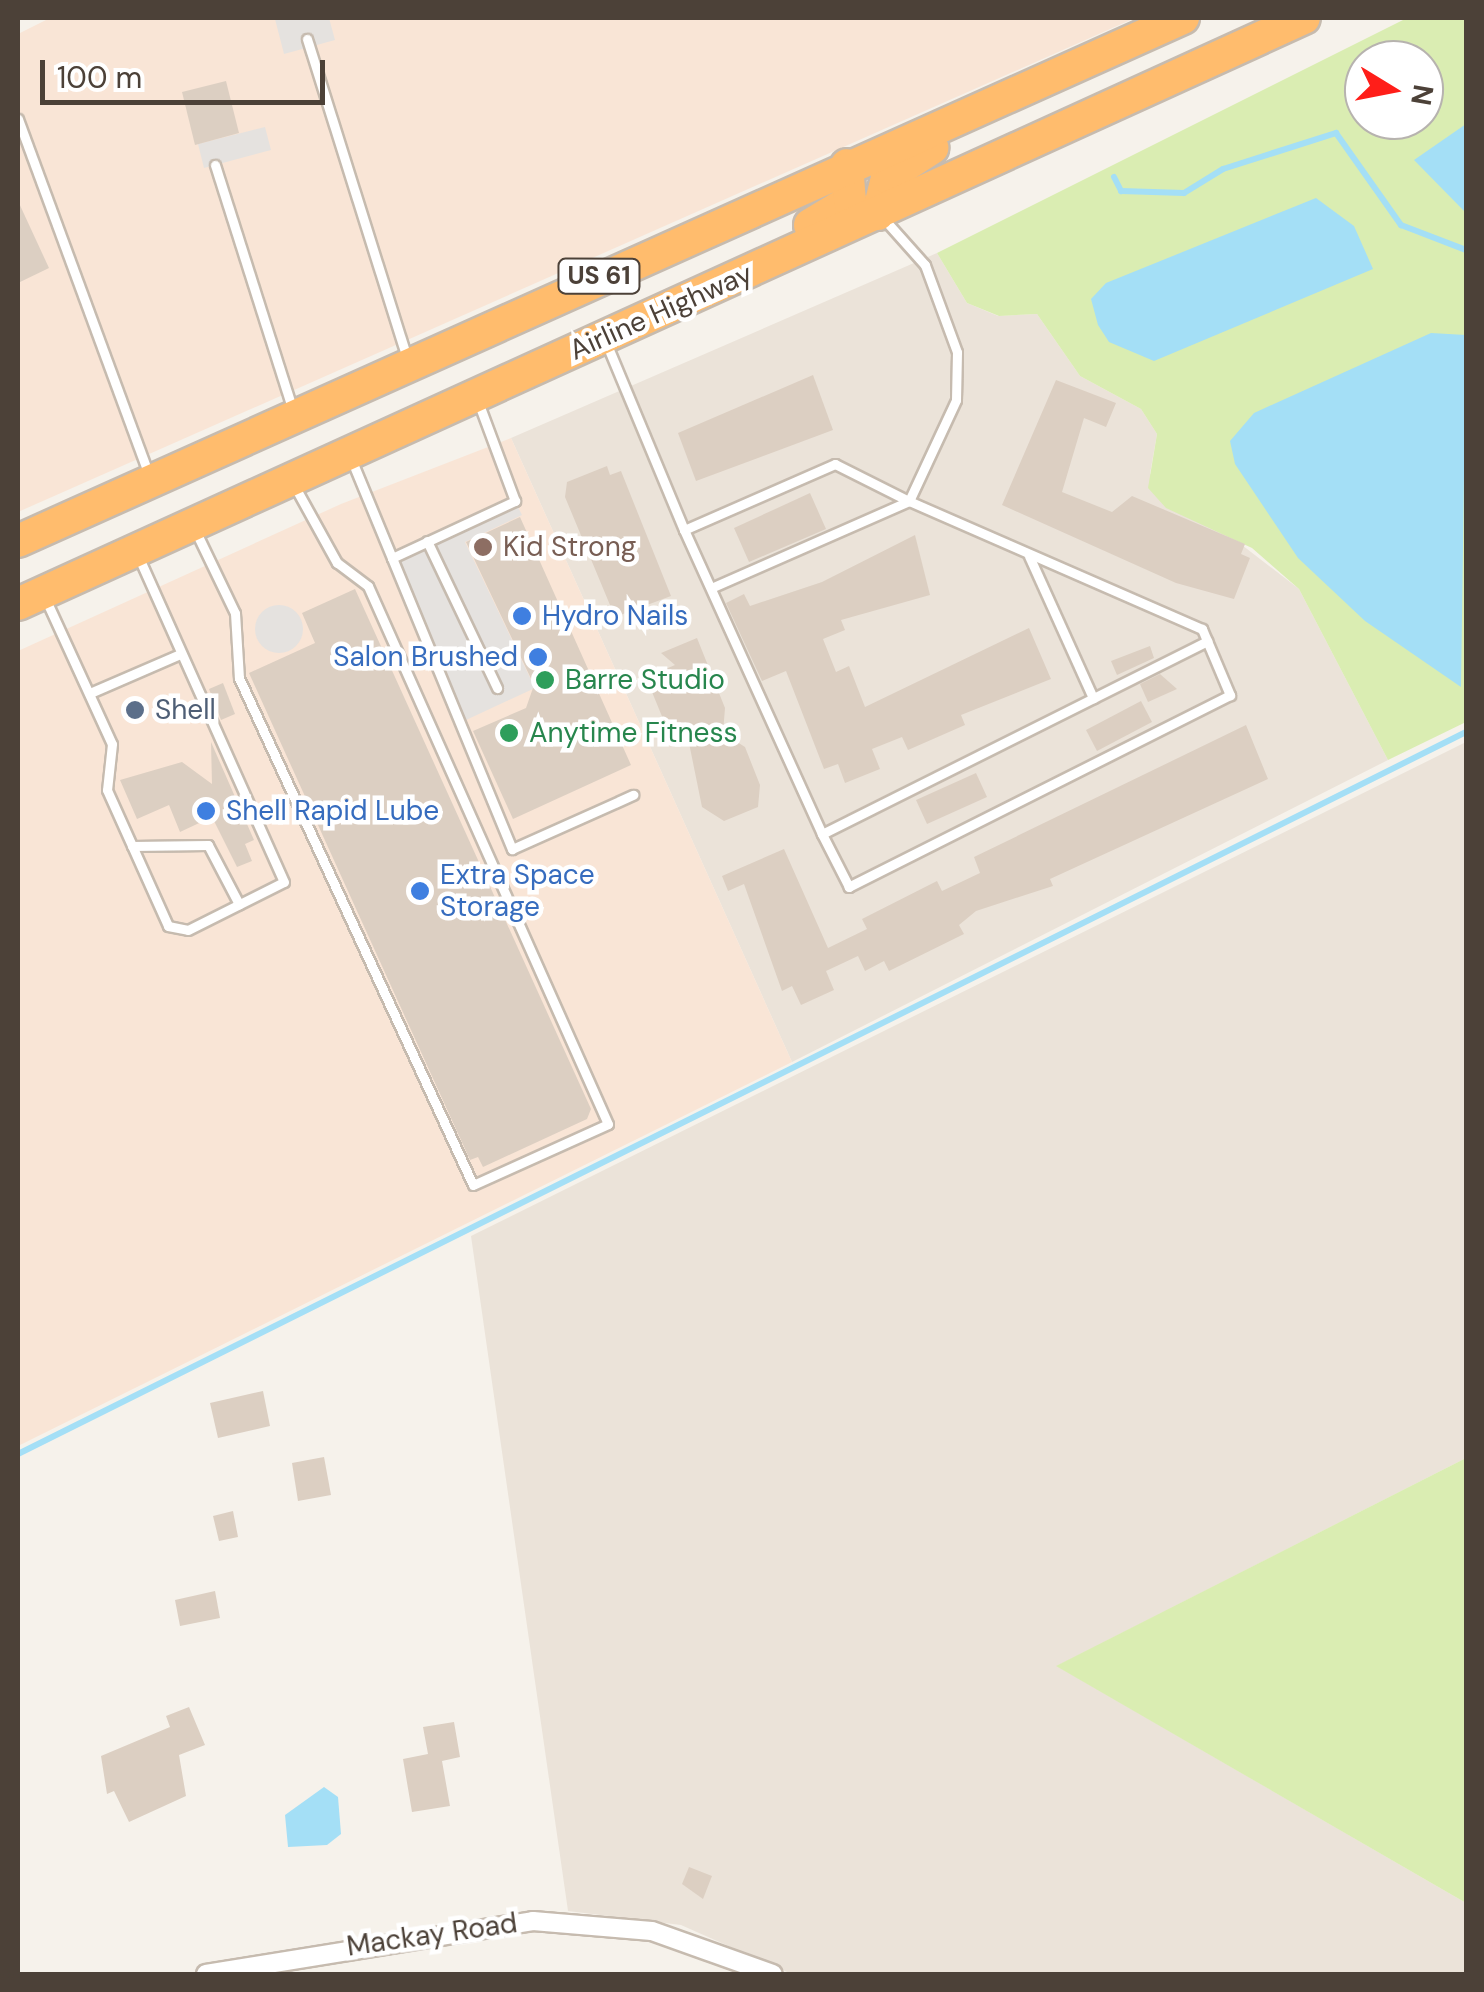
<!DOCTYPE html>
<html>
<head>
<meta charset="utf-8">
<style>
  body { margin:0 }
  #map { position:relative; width:1484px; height:1992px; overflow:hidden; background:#f6f2eb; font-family:"DM Sans",sans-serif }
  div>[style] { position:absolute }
  .residential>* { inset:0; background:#ebe3d9 }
  .commercial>* { inset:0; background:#f9e5d6 }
  .green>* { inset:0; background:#daedb2 }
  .parking>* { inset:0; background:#e5e2df }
  .round { border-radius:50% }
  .water>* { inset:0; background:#a4dff6 }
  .stream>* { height:6px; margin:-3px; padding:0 3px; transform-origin:3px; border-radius:3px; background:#a4dff6 }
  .building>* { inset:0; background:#dccfc2 }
  .roads { filter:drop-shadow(2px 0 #c6bbaf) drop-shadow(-2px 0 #c6bbaf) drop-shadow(0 2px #c6bbaf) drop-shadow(0 -2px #c6bbaf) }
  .lane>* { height:9px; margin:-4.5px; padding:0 4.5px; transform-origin:4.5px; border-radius:4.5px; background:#fff }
  .street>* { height:18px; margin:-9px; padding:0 9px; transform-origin:9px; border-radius:9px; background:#fff }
  .highway>* { height:32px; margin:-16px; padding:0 16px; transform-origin:16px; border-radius:16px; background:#ffbc6d }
  .dots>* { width:28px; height:28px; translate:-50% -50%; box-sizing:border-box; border:5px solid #fff; border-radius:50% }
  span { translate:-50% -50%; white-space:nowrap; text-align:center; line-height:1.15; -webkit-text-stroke:9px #fff; paint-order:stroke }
  .shield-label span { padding:2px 8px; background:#fff; border:2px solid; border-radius:8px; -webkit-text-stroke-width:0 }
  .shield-label { font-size:25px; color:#4c4138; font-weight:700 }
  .street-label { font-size:28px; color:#4c4138 }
  .education-label { font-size:28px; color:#785e54 }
  .left { translate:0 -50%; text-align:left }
  .shop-label { font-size:28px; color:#366cbe }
  .right { translate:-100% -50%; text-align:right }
  .leisure-label { font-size:28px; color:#27864d }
  .service-label { font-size:28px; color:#4e5e75 }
  .frame { position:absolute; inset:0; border:20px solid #4c4138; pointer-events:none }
  .north { position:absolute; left:1344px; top:40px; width:100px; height:100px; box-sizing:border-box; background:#fff; border:2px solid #b7b3af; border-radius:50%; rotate:100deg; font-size:28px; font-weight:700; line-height:40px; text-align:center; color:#4c4138 }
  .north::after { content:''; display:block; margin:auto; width:35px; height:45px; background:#ff1e19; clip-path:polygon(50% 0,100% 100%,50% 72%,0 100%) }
  .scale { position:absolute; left:40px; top:60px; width:285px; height:45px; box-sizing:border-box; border:5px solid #4c4138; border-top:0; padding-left:12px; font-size:30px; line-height:35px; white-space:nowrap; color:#4c4138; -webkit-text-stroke:8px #fff; paint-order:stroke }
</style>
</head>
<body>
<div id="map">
  <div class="residential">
    <i style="clip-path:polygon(937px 253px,967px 303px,998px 316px,1037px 314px,1080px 376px,1141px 409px,1157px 434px,1150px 474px,1299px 589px,1388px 760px,792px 1062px,511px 438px)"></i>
    <i style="clip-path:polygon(1466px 742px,1466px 1458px,1057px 1666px,1466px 1903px,1466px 1974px,792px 1974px,681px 1925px,568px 1911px,471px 1236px)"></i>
  </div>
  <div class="commercial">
    <i style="clip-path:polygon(50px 18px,1135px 18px,18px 512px,18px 34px)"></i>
    <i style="clip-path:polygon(511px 438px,792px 1062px,18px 1446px,18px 651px,341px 504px)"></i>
  </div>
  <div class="green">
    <i style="clip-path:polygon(evenodd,1407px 18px,1466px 18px,1466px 722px,1388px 760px,1299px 589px,1252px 548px,1166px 508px,1148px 488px,1157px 434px,1141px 409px,1080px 376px,1037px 314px,999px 316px,967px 303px,937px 253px,1407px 18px,1364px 60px,1424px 60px,1424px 120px,1364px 120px,1364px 60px)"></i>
    <i style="clip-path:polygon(1466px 1458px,1466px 1903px,1056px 1666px)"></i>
  </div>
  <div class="parking">
    <i style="clip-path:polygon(329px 18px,335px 40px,284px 54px,275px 19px)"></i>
    <i style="clip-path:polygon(265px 127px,271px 150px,204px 168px,198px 144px)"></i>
    <i style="clip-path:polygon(515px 501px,522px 515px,465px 542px,535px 688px,466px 720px,392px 558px)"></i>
    <i class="round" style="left:255px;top:605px;width:48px;height:48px"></i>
  </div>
  <div class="water">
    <i style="clip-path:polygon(1466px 124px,1466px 213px,1414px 160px)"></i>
    <i style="clip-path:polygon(1316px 198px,1354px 226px,1373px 269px,1154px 361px,1109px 342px,1098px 325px,1091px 299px,1106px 283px)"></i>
    <i style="clip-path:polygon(1431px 333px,1466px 335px,1461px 687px,1365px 621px,1298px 558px,1235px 464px,1230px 441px,1254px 413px)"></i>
    <i style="clip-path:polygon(324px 1787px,338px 1797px,341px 1834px,327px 1845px,288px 1847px,285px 1815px)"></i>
  </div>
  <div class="stream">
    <i style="left:1114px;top:177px;width:16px;rotate:63deg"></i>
    <i style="left:1121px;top:191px;width:63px;rotate:1.8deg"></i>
    <i style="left:1184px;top:193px;width:46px;rotate:-31.6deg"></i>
    <i style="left:1223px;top:169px;width:119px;rotate:-17.7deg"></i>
    <i style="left:1336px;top:133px;width:113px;rotate:54.8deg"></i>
    <i style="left:1401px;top:225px;width:70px;rotate:21deg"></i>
    <i style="left:18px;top:1454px;width:1618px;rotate:-26.5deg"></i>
  </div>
  <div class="building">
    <i style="clip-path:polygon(226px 81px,239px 133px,195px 145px,182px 92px)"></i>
    <i style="clip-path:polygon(18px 201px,49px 268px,18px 283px)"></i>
    <i style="clip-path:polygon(813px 375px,833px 430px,696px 481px,678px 433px)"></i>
    <i style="clip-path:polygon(1056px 380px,1116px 403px,1106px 427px,1084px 418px,1062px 492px,1112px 512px,1132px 496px,1245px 544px,1241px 554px,1250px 558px,1234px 599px,1176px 583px,1002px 505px)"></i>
    <i style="clip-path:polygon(607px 466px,610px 475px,621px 471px,671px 596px,615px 617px,565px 497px,567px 482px)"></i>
    <i style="clip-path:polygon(810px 493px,826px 529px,749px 562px,734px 528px)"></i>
    <i style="clip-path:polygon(520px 517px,631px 765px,513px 819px,473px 731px,526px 708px,534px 685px,466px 542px)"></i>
    <i style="clip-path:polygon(915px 535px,930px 595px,841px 620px,845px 630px,823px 639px,836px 672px,849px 666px,865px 707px,1029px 628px,1051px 679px,961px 715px,965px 725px,908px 750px,902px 737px,872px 749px,880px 769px,845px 783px,838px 764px,824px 769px,786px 671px,762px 681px,726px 603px,744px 594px,750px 606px,822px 582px)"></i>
    <i style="clip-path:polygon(355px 589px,591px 1109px,587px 1119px,483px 1167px,478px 1157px,470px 1160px,249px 673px,315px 643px,302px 613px)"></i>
    <i style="clip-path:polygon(697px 638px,725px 708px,723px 733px,745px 747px,760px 785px,758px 807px,724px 821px,702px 807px,689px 743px,668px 731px,652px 692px,654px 674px,675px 665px,661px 653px)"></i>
    <i style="clip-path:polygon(1150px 646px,1154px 658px,1117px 675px,1111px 661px)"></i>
    <i style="clip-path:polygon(1160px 674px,1177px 689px,1148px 702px,1140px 684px)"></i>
    <i style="clip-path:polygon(223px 683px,235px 714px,221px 720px,209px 689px)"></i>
    <i style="clip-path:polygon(1141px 701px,1152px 722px,1097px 751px,1086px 730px)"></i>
    <i style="clip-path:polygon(1246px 725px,1268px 779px,1050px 879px,1053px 886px,976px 911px,959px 925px,964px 934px,889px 971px,884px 961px,865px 971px,858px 956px,826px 971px,834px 990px,801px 1005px,792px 986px,782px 991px,744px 884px,728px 891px,722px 876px,784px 849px,828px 948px,867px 929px,862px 919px,937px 881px,942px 891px,980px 873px,974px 857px)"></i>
    <i style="clip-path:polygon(211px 742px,254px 840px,245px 844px,252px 861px,237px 867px,212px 817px,180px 832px,169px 805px,137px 819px,120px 780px,182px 762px,212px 784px)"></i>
    <i style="clip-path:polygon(976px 773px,987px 797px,927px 824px,916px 800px)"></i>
    <i style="clip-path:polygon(263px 1391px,270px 1426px,218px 1438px,210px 1403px)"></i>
    <i style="clip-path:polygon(324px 1457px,331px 1495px,298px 1501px,292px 1463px)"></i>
    <i style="clip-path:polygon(233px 1511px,238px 1537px,219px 1541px,213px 1516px)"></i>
    <i style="clip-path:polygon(215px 1591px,220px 1618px,180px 1626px,175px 1600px)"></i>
    <i style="clip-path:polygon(189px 1707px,205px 1745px,179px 1755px,186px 1796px,129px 1822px,114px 1791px,107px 1794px,101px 1756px,170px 1727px,166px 1716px)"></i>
    <i style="clip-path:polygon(454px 1722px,460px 1757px,442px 1761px,450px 1806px,412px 1812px,403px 1759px,428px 1754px,423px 1727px)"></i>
    <i style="clip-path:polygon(689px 1867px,712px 1876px,703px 1899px,682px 1884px)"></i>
  </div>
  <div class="roads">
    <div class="lane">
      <i style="left:307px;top:39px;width:335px;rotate:72.6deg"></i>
      <i style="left:18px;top:119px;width:382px;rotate:69.8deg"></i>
      <i style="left:215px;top:165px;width:258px;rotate:72.4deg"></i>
      <i style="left:607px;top:345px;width:200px;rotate:67.4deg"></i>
      <i style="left:352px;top:461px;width:105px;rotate:67.6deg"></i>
      <i style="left:392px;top:558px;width:136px;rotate:-24.9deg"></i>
      <i style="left:515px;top:501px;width:103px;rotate:-110.4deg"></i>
      <i style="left:196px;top:532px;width:90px;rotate:64.3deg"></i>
      <i style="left:235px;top:613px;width:65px;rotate:86.5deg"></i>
      <i style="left:239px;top:678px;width:558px;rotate:65.22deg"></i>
      <i style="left:473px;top:1185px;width:148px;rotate:-24.3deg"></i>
      <i style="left:608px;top:1124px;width:589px;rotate:-114.04deg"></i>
      <i style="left:368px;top:586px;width:39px;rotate:-143deg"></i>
      <i style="left:337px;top:563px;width:87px;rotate:-118.9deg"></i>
      <i style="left:427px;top:541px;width:163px;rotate:64.5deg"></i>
      <i style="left:1029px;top:556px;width:156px;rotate:65.7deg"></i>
      <i style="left:392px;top:558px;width:315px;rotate:67.6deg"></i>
      <i style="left:512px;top:849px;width:133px;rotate:-24.1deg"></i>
      <i style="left:711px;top:588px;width:216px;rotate:-23.7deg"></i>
      <i style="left:909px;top:501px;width:320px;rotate:23.6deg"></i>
      <i style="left:1202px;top:629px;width:72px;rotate:67deg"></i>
      <i style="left:1230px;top:695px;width:427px;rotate:153.3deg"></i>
      <i style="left:849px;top:887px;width:59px;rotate:-117deg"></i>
      <i style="left:822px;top:834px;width:334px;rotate:-114.4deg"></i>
      <i style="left:684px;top:530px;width:165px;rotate:-23.6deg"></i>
      <i style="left:835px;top:464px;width:83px;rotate:26.6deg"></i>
      <i style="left:909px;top:501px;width:111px;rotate:-65deg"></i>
      <i style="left:956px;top:400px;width:48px;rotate:-88.8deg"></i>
      <i style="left:957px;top:352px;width:93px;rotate:-110.2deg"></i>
      <i style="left:925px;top:265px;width:62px;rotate:-131.7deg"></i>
      <i style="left:46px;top:600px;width:158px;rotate:65.4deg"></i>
      <i style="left:112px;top:744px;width:46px;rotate:96.2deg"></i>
      <i style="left:107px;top:790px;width:149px;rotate:65.8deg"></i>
      <i style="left:168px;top:926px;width:20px;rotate:11deg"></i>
      <i style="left:188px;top:930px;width:107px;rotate:-26.6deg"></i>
      <i style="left:284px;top:882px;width:357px;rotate:-114.1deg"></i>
      <i style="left:90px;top:693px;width:96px;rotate:-23.4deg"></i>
      <i style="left:822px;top:834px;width:431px;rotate:-26.6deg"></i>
      <i style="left:132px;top:846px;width:76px;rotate:-0.8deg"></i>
      <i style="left:208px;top:845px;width:67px;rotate:62.3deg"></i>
    </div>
    <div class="street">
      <i style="left:206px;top:1974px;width:331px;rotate:-9.2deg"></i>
      <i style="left:533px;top:1921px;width:119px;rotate:4.8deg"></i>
      <i style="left:652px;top:1931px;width:128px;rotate:19.6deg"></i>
    </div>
    <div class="highway">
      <i style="left:878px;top:214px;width:38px;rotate:-76deg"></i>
      <i style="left:887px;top:177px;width:54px;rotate:-32.8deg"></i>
      <i style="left:810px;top:225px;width:47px;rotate:-31deg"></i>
      <i style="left:850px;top:201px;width:36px;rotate:-95deg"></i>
      <i style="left:18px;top:541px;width:1277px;rotate:-24.18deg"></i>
      <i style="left:18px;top:604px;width:1413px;rotate:-24.5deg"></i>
    </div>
  </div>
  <div class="dots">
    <i style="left:483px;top:547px;background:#8d6e63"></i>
    <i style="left:522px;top:616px;background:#3f7fe0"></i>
    <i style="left:538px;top:657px;background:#3f7fe0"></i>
    <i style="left:545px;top:680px;background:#2e9e5b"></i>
    <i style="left:135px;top:710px;background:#5c6f8a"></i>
    <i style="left:509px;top:733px;background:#2e9e5b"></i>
    <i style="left:206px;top:811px;background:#3f7fe0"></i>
    <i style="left:420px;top:891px;background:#3f7fe0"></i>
  </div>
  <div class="shield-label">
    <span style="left:599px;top:276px">US 61</span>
  </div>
  <div class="street-label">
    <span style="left:661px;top:312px;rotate:-24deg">Airline Highway</span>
    <span style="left:432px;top:1935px;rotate:-8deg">Mackay Road</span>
  </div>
  <div class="education-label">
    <span class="left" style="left:503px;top:547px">Kid Strong</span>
  </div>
  <div class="shop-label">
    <span class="left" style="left:542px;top:616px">Hydro Nails</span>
    <span class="right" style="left:518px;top:657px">Salon Brushed</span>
    <span class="left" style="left:226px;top:811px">Shell Rapid Lube</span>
    <span class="left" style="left:440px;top:891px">Extra Space<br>Storage</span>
  </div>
  <div class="leisure-label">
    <span class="left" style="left:565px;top:680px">Barre Studio</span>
    <span class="left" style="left:529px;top:733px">Anytime Fitness</span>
  </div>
  <div class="service-label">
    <span class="left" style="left:155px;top:710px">Shell</span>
  </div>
  <div class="frame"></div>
  <div class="north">N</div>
  <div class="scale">100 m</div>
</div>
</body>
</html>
